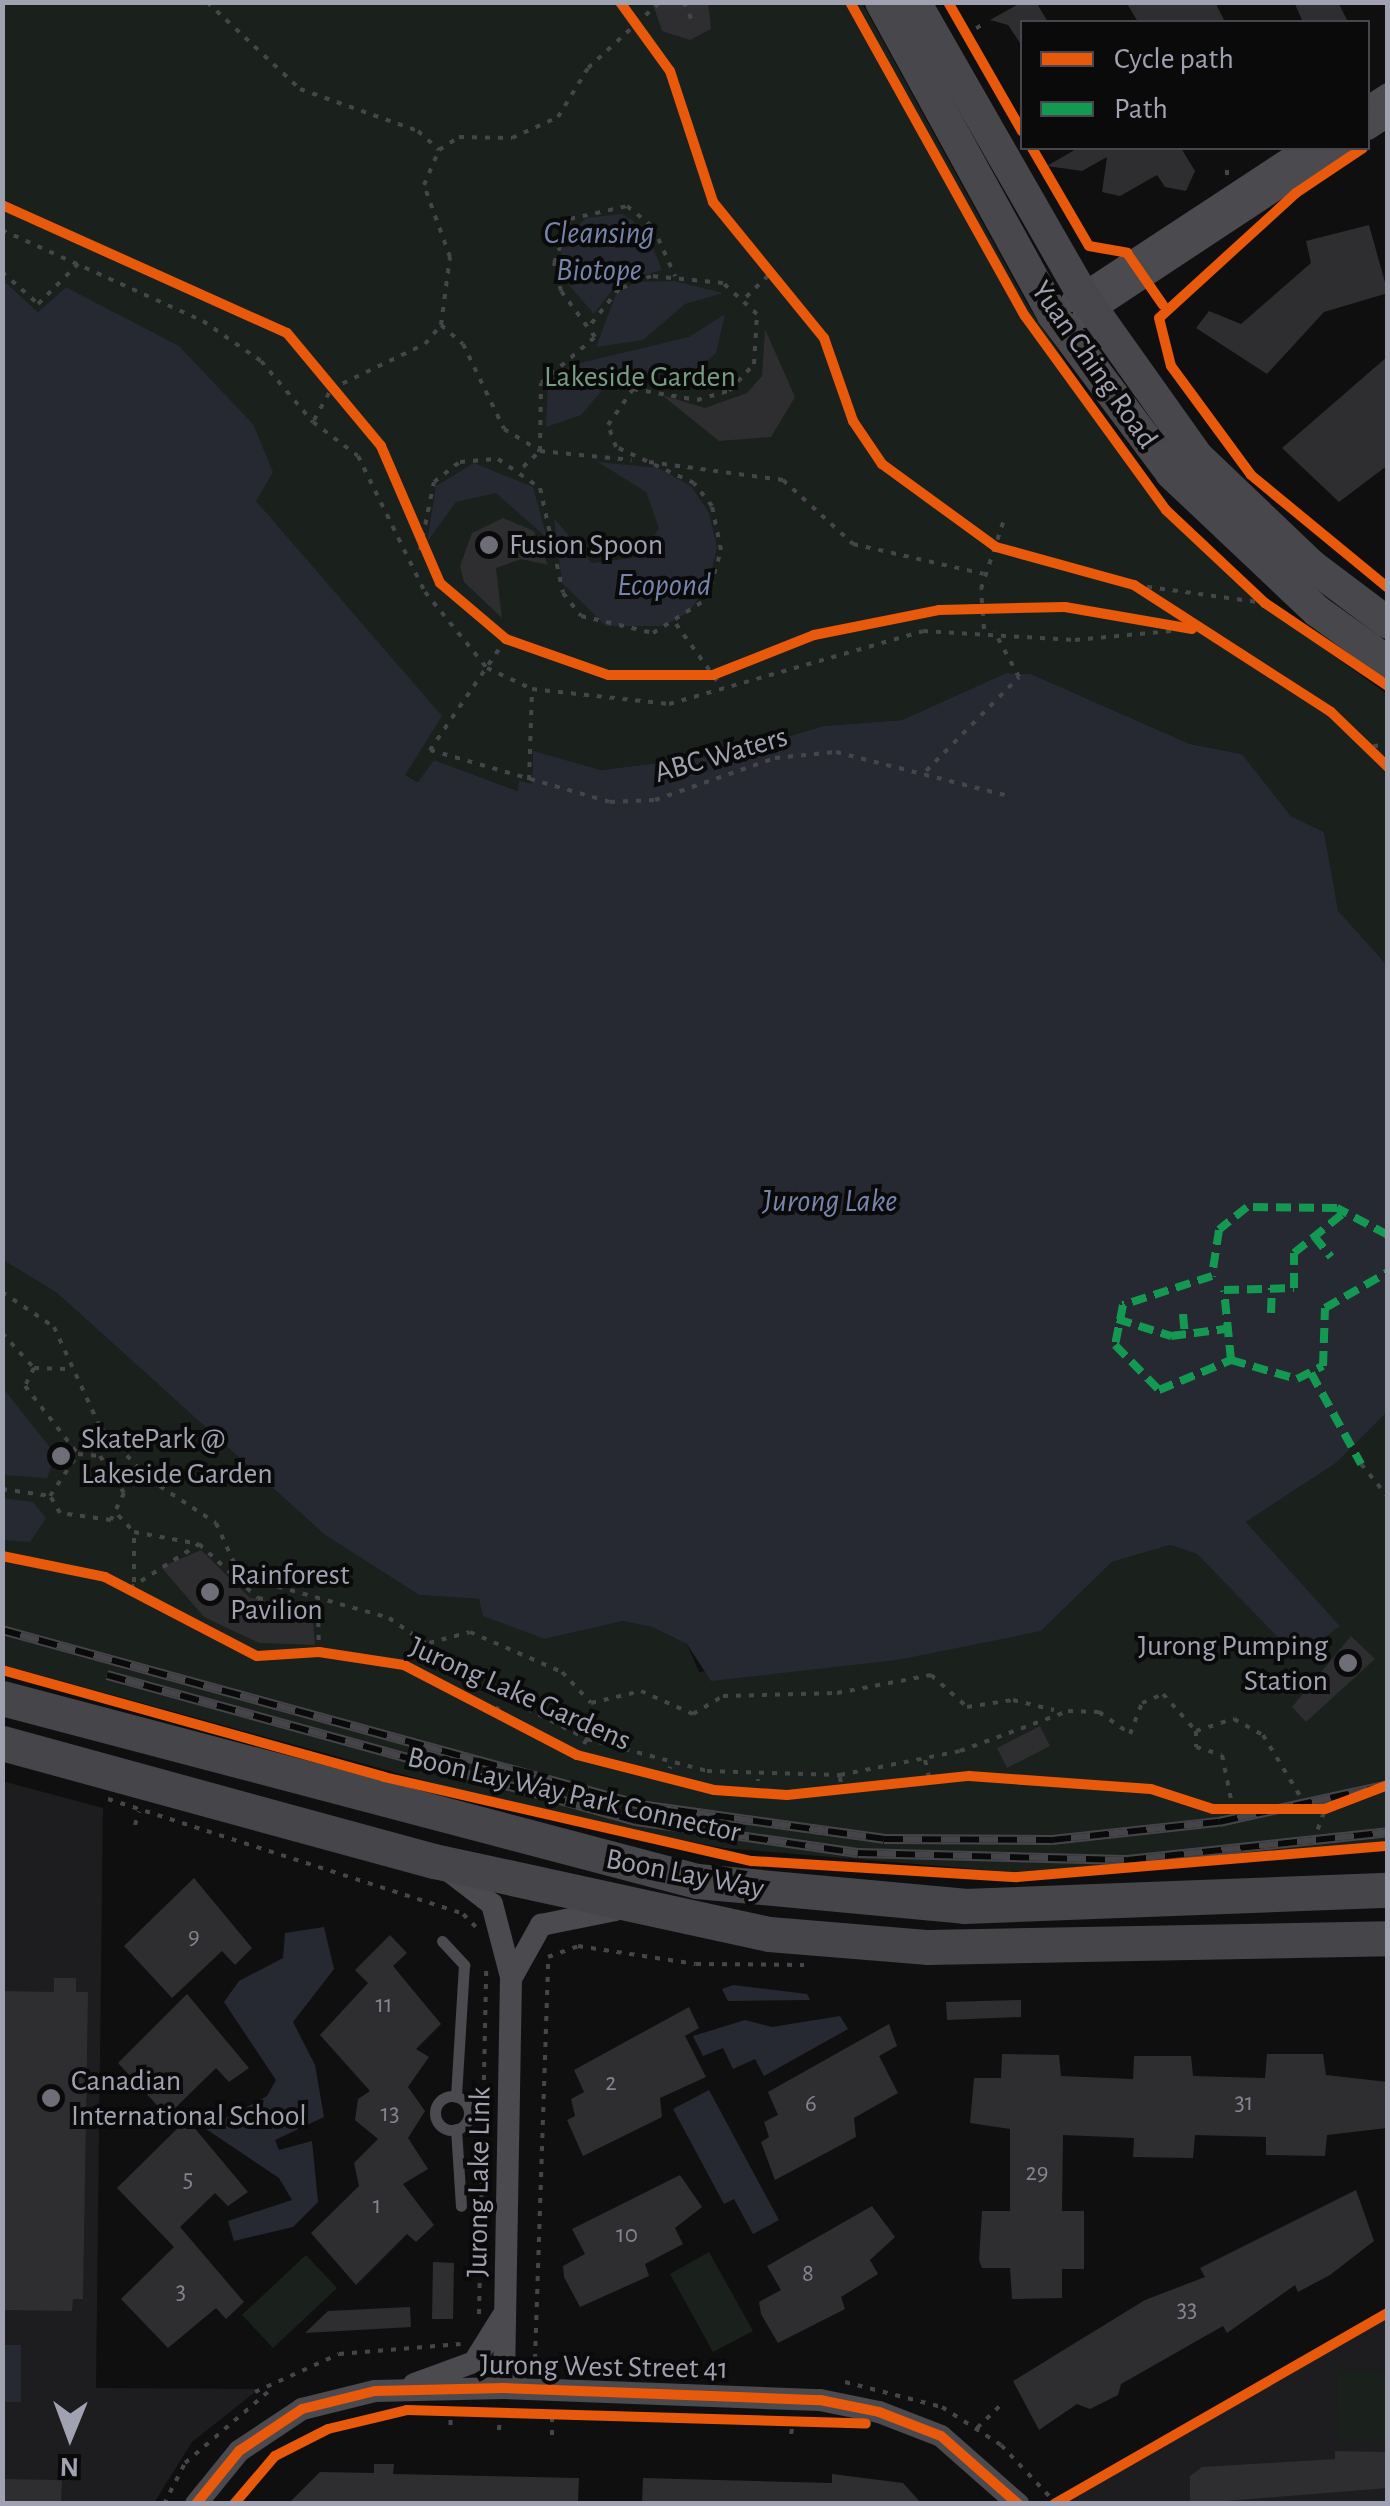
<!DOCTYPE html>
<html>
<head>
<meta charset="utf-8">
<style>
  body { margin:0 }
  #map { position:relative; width:1390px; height:2506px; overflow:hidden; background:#100f10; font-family:"Alegreya Sans",sans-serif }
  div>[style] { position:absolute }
  .built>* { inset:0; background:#1d1c1e }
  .green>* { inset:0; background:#1a201c }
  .water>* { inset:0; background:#262932 }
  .building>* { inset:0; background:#2e2d2f }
  .path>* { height:4px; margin-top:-2px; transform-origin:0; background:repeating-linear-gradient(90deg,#46454a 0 5px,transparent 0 13px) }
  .lane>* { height:11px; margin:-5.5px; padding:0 5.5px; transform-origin:5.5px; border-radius:5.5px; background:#4a4a4f }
  .lane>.ring { margin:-5.5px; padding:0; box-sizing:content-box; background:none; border:11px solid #4a4a4f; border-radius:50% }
  .street>* { height:22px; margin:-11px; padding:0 11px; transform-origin:11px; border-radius:11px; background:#4a4a4f }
  .secondary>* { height:32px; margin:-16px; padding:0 16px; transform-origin:16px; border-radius:16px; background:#48484c }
  .primary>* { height:35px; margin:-17.5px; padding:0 17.5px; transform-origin:17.5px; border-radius:17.5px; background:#46464a }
  .rail>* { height:10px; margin-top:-5px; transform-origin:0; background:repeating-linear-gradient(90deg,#0b0a0b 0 19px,#454549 0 38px); box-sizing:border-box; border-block:2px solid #454549 }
  .quiet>* { height:8px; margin-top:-4px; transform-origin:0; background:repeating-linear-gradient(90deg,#139951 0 15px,transparent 0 23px) }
  .cycleway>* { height:10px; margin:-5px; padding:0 5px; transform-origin:5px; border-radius:5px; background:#e8590c }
  .dots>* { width:28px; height:28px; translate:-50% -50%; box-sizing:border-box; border:5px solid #0b0a0b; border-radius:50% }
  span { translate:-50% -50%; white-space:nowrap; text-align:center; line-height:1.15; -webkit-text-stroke:8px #0b0a0b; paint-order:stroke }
  .number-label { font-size:25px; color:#848490 }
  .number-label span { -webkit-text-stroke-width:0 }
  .street-label { font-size:30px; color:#a0a1b1 }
  .park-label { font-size:30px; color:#779c84 }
  .poi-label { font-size:30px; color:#a0a1b1 }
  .left { translate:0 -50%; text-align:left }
  .right { translate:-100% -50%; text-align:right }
  .water-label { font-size:32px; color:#7785ad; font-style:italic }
  .frame { position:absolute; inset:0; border:5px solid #a0a1b1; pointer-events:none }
  .legend { position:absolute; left:1020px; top:20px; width:350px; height:130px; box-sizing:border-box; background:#0b0a0b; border:2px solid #47464d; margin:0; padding:12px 18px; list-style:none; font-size:30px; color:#a0a1b1 }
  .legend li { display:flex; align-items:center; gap:20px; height:50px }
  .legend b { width:50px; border:2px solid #47464d }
  .north { position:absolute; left:20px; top:2386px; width:100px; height:100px; -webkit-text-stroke:8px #0b0a0b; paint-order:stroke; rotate:181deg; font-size:28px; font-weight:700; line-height:40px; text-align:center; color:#a0a1b1 }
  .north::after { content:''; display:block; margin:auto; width:35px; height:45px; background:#a0a1b1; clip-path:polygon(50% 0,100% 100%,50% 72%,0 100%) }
</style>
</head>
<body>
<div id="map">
  <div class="built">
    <i style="clip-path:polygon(2px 1781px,103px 1808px,96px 2388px,259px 2389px,192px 2442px,154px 2503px,3px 2503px)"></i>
    <i style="clip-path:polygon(1387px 2313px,1387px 2503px,1054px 2504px,1052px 2499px)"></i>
  </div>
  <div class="green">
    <i style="clip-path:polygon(2px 3px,862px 3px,1028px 306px,1160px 502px,1281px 618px,1387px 694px,1387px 965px,1337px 911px,1324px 832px,1291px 816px,1242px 754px,1190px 744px,1031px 674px,1006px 673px,902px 720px,823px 726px,731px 754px,601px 770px,533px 752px,532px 785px,519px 791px,434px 760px,419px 782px,405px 775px,307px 568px,256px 501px,253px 424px,178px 346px,66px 287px,38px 312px,3px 280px)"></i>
    <i style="clip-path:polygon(3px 1260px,57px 1293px,325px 1535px,419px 1595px,480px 1599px,545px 1639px,623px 1621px,652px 1627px,687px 1644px,699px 1672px,1041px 1631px,1112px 1562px,1170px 1545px,1197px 1554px,1298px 1657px,1340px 1626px,1246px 1522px,1336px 1463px,1387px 1412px,1387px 1844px,1012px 1872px,724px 1848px,543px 1813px,3px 1665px)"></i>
    <i style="clip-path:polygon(709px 2252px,753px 2331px,713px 2352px,670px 2274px)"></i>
    <i style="clip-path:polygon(306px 2255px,337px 2288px,273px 2348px,242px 2315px)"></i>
    <i style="clip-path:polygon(1338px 2372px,1387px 2372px,1387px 2443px,1337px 2442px)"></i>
  </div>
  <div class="water">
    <i style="clip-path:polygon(622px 214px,645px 229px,662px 270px,617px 283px,594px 314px,562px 277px,561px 242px,586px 218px)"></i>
    <i style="clip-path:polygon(3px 280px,38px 312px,66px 287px,179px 346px,253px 424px,273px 472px,256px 501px,442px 716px,405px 775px,418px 782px,434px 760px,518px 791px,519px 781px,532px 784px,533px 751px,601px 770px,731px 754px,823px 726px,902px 720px,1006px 673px,1031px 674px,1190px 744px,1242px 754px,1291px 816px,1324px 832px,1338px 911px,1387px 965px,1387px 1412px,1336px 1463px,1246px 1522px,1340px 1626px,1298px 1658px,1197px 1554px,1170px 1545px,1112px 1562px,1041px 1631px,897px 1660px,711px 1681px,687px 1644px,652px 1627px,623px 1621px,545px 1639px,483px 1616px,479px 1599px,419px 1595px,325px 1535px,57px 1293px,3px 1260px)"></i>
    <i style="clip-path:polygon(674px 281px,723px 293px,685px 304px,643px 340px,596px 347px,616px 294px,635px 282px)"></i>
    <i style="clip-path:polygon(725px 314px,716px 353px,699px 369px,609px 382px,581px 415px,546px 427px,548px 382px,572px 365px,689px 337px)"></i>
    <i style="clip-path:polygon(598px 462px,658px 468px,691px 486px,709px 513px,717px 547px,709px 583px,689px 612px,663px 626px,606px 626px,562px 583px,554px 518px,592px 563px,639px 557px,659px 528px,646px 492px)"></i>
    <i style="clip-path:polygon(474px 463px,533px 487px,547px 538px,496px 493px,456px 502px,427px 542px,436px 486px)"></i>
    <i style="clip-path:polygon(3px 1388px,56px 1455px,47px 1478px,3px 1475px)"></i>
    <i style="clip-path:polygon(2px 1498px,33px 1502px,46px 1518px,30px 1542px,3px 1540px)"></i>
    <i style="clip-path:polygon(324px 1927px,334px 1969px,293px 2022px,315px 2065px,324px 2117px,275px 2140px,279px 2150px,312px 2141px,318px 2202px,293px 2227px,234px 2241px,228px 2221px,292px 2200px,279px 2178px,206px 2129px,267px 2096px,276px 2080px,224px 2002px,239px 1981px,283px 1958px,285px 1933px)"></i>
    <i style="clip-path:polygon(733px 1985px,807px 1994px,810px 2000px,728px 2001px,722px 1989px)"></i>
    <i style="clip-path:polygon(840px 2016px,848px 2029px,764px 2076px,755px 2059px,733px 2069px,723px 2048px,703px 2056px,693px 2036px,745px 2020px,772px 2027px)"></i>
    <i style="clip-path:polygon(709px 2090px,779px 2220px,753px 2234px,734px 2199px,724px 2204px,673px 2109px)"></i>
    <i style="clip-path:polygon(2px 2345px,21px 2345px,21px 2402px,3px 2402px)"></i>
  </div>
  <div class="building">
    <i style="clip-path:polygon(652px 2px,708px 2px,711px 29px,690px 40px,662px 31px)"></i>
    <i style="clip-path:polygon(1022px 2px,1036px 2px,1048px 22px,1022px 22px,1022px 46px,1008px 25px,990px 20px)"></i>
    <i style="clip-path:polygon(1126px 2px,1215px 2px,1225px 22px,1138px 22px)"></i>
    <i style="clip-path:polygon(1294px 2px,1338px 2px,1348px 22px,1303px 22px)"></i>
    <i style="clip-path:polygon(1078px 148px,1181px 148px,1195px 171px,1186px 191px,1165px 187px,1157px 175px,1120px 196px,1102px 192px,1107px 157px,1082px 171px,1047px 166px)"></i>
    <i style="clip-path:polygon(1369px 225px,1388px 293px,1324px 312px,1267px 374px,1196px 328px,1209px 311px,1241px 324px,1311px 263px,1306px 241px)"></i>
    <i style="clip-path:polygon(765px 329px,795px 397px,771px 437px,719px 441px,662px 395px,705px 408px,747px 393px,762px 376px)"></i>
    <i style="clip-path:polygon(1388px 356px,1388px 465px,1339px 502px,1282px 448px)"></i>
    <i style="clip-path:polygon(503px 518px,534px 531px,548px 565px,521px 559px,496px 568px,502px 618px,464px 582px,460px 566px,472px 533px)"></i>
    <i style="clip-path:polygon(201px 1550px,250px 1598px,312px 1608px,315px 1645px,259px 1643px,204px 1617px,161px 1567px)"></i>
    <i style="clip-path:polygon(1351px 1636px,1375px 1659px,1306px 1722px,1292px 1707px)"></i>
    <i style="clip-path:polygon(1040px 1726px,1050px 1746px,1007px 1768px,997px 1748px)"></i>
    <i style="clip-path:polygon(194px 1878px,252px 1948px,235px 1965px,222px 1951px,172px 1998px,124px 1946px)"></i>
    <i style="clip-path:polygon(390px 1935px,407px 1953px,393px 1966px,441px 2024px,416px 2049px,429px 2057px,408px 2087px,425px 2111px,408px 2138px,428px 2169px,403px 2184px,434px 2225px,416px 2242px,407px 2234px,356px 2285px,311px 2233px,359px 2186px,354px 2163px,378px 2139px,355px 2120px,358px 2099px,370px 2091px,320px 2035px,368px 1983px,355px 1970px)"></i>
    <i style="clip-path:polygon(54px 1978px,76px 1978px,76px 1992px,88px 1992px,83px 2299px,73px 2299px,72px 2311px,2px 2310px,2px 1991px,54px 1992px)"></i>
    <i style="clip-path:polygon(187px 1994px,249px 2068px,229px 2082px,216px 2068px,167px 2116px,118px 2063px)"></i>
    <i style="clip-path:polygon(1021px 2000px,1021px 2017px,947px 2020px,946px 2002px)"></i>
    <i style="clip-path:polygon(689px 2007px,699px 2028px,685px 2036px,706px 2077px,660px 2098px,662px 2117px,583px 2156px,567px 2120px,575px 2116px,571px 2099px,584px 2092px,574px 2070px)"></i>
    <i style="clip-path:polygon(889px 2024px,897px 2046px,879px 2056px,898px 2093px,854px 2118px,856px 2137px,775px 2180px,761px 2142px,769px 2137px,764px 2122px,778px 2115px,768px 2092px)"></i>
    <i style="clip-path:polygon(1002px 2054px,1059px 2055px,1061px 2076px,1133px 2079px,1134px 2056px,1191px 2056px,1193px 2076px,1265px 2078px,1267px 2054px,1323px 2054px,1326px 2075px,1388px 2082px,1387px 2128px,1327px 2135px,1325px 2156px,1266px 2155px,1266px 2137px,1195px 2135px,1193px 2158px,1133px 2157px,1134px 2138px,1063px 2135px,1062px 2211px,1084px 2211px,1084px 2269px,1062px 2269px,1062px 2298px,1012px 2299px,1010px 2268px,982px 2268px,979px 2260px,982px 2211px,1010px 2211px,1010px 2129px,970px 2123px,974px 2078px,1001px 2078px)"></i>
    <i style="clip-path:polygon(187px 2119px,248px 2192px,228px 2206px,215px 2193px,180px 2227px,244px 2302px,226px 2319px,216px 2308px,168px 2348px,121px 2299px,174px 2247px,117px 2188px)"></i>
    <i style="clip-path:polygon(680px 2175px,702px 2207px,675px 2228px,683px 2244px,645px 2264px,649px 2276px,580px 2307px,564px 2277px,563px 2266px,585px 2254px,572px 2229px)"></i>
    <i style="clip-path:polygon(1356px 2190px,1374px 2241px,1330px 2275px,1298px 2292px,1295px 2285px,1227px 2333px,1223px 2326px,1121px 2384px,1118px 2395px,1090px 2409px,1077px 2404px,1039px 2430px,1013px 2381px,1145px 2300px,1205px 2277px,1200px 2268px)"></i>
    <i style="clip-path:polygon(872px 2206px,895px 2237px,870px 2260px,878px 2274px,841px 2297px,845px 2309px,778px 2343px,761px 2314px,759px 2302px,781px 2290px,767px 2266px)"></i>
    <i style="clip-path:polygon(433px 2262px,454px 2263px,453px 2319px,432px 2319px)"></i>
    <i style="clip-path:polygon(410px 2307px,411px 2327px,305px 2333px,328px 2311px)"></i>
    <i style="clip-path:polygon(1335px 2451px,1388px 2452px,1388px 2488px,1190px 2504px,1190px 2476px,1202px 2467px,1335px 2459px)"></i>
    <i style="clip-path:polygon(374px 2464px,394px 2464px,393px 2474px,579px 2478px,578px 2501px,288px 2504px,320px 2472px,374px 2473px)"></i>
    <i style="clip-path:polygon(832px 2474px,903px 2483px,922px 2504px,642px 2503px,643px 2478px,832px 2483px)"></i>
    <i style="clip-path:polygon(2px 2479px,62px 2480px,61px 2504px,2px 2504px)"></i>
  </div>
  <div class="path">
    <i style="left:207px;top:2px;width:127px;rotate:43.1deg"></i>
    <i style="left:300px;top:89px;width:125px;rotate:19.6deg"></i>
    <i style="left:418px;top:131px;width:28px;rotate:42deg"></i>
    <i style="left:684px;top:2px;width:23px;rotate:67deg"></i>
    <i style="left:965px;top:35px;width:23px;rotate:-31deg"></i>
    <i style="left:1032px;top:154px;width:13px;rotate:-27deg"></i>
    <i style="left:1227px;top:175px;width:12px;rotate:-90deg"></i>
    <i style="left:2px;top:230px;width:221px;rotate:24.4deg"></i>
    <i style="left:203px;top:321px;width:70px;rotate:34.6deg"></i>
    <i style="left:261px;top:361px;width:80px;rotate:49.6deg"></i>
    <i style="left:313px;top:422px;width:56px;rotate:37.1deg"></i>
    <i style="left:358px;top:456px;width:152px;rotate:63.8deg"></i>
    <i style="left:425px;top:592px;width:98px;rotate:50.8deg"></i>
    <i style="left:487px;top:668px;width:50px;rotate:25deg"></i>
    <i style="left:532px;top:689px;width:138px;rotate:6.2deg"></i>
    <i style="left:669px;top:704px;width:264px;rotate:-16deg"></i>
    <i style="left:923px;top:631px;width:152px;rotate:3.4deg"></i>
    <i style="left:1075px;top:640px;width:118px;rotate:-5.4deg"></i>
    <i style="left:2px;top:272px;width:48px;rotate:41.6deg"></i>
    <i style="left:38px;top:304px;width:57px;rotate:-45deg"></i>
    <i style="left:746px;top:297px;width:35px;rotate:-44deg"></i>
    <i style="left:441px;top:325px;width:29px;rotate:41deg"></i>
    <i style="left:463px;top:344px;width:94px;rotate:64.2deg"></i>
    <i style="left:504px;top:429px;width:42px;rotate:31.4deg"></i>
    <i style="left:540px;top:451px;width:92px;rotate:5.6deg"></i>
    <i style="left:314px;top:420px;width:35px;rotate:-61deg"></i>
    <i style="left:331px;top:389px;width:104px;rotate:-25.6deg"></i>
    <i style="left:425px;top:344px;width:25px;rotate:-50deg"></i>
    <i style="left:441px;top:325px;width:69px;rotate:-82.5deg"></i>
    <i style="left:450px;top:257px;width:77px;rotate:-109.9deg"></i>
    <i style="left:424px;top:185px;width:38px;rotate:-67deg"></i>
    <i style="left:439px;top:150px;width:24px;rotate:-33deg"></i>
    <i style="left:459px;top:137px;width:53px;rotate:1.1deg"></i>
    <i style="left:512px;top:138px;width:51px;rotate:-24.5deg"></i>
    <i style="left:558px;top:117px;width:57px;rotate:-58.5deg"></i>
    <i style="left:588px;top:68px;width:98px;rotate:-42.5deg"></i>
    <i style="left:649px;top:462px;width:135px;rotate:7.7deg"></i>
    <i style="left:783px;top:480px;width:95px;rotate:42.4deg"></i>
    <i style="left:853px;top:544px;width:134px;rotate:12.9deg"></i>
    <i style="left:523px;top:467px;width:23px;rotate:-43deg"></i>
    <i style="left:540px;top:451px;width:68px;rotate:-89.2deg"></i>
    <i style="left:541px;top:383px;width:71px;rotate:-40.4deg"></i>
    <i style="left:595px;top:337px;width:57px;rotate:-126.5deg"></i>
    <i style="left:561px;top:291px;width:29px;rotate:-104deg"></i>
    <i style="left:554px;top:263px;width:47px;rotate:-70deg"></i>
    <i style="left:570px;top:219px;width:58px;rotate:-12.8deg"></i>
    <i style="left:627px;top:206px;width:33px;rotate:39deg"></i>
    <i style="left:653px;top:227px;width:54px;rotate:65.8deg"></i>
    <i style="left:420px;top:550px;width:69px;rotate:-78.4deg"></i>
    <i style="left:434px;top:482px;width:33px;rotate:-38deg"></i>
    <i style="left:460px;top:462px;width:38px;rotate:-5deg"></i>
    <i style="left:498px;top:459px;width:51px;rotate:34.6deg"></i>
    <i style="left:540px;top:488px;width:107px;rotate:77.6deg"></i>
    <i style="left:563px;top:593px;width:29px;rotate:52deg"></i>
    <i style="left:581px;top:616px;width:74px;rotate:13.3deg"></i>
    <i style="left:653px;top:633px;width:64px;rotate:-32.2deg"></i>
    <i style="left:707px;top:599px;width:51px;rotate:-74.1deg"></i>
    <i style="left:721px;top:550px;width:45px;rotate:-101.6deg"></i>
    <i style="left:712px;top:506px;width:29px;rotate:-128deg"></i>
    <i style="left:694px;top:483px;width:86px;rotate:-155.2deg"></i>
    <i style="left:616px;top:447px;width:23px;rotate:-110deg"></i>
    <i style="left:608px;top:425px;width:44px;rotate:-55.2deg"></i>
    <i style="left:633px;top:389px;width:65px;rotate:9.8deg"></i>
    <i style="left:697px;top:400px;width:33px;rotate:-16deg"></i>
    <i style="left:729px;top:391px;width:37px;rotate:-47deg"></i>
    <i style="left:754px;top:364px;width:50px;rotate:-86.6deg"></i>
    <i style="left:757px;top:314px;width:46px;rotate:-137.6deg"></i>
    <i style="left:723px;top:283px;width:72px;rotate:-174.4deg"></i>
    <i style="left:651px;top:276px;width:35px;rotate:158deg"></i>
    <i style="left:619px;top:289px;width:45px;rotate:128.7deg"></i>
    <i style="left:1134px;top:585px;width:132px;rotate:7.8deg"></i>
    <i style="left:676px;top:624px;width:80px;rotate:54.1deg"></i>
    <i style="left:984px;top:629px;width:40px;rotate:-94.3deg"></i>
    <i style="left:981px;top:589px;width:73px;rotate:-71.6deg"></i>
    <i style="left:506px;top:639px;width:135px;rotate:124.4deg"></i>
    <i style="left:430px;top:750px;width:187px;rotate:16.1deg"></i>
    <i style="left:610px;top:802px;width:45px;rotate:-2.5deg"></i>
    <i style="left:655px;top:800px;width:127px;rotate:-19.3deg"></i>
    <i style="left:775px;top:758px;width:61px;rotate:-5.6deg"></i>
    <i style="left:836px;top:752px;width:178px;rotate:14.3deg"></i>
    <i style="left:1373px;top:746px;width:15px;rotate:-4deg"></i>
    <i style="left:926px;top:771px;width:132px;rotate:-45.3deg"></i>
    <i style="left:1019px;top:677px;width:52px;rotate:-118.5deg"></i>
    <i style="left:529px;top:780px;width:90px;rotate:-88.1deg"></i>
    <i style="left:2px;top:1292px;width:63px;rotate:33.9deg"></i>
    <i style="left:54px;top:1327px;width:110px;rotate:65.3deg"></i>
    <i style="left:100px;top:1427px;width:71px;rotate:46.7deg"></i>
    <i style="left:149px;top:1479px;width:80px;rotate:33.3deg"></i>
    <i style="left:216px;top:1523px;width:58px;rotate:65.6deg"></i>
    <i style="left:240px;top:1576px;width:155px;rotate:15.7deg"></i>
    <i style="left:389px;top:1618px;width:140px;rotate:34.5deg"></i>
    <i style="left:504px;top:1697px;width:93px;rotate:26.8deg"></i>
    <i style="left:587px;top:1739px;width:124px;rotate:14.9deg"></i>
    <i style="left:707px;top:1771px;width:133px;rotate:1.7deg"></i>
    <i style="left:840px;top:1775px;width:122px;rotate:-11.3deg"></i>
    <i style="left:960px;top:1751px;width:115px;rotate:-20.3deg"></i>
    <i style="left:1068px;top:1711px;width:31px;rotate:2deg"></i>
    <i style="left:1099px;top:1712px;width:38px;rotate:35deg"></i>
    <i style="left:1130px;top:1734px;width:33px;rotate:-69deg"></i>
    <i style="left:1142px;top:1703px;width:23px;rotate:-23deg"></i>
    <i style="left:1163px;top:1694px;width:50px;rotate:48.3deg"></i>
    <i style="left:1196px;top:1731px;width:40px;rotate:-18deg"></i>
    <i style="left:1234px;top:1719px;width:33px;rotate:29deg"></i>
    <i style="left:1263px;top:1735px;width:87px;rotate:58.7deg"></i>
    <i style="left:2px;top:1333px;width:47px;rotate:47.6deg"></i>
    <i style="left:34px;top:1368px;width:20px;rotate:117deg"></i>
    <i style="left:25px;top:1386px;width:86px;rotate:52.1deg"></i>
    <i style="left:34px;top:1368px;width:38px;rotate:2deg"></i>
    <i style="left:78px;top:1454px;width:22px;rotate:5deg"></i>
    <i style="left:100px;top:1456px;width:44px;rotate:57deg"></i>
    <i style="left:124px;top:1493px;width:30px;rotate:116deg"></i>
    <i style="left:111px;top:1520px;width:51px;rotate:-172.2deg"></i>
    <i style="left:60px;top:1513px;width:20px;rotate:-120deg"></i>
    <i style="left:50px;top:1496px;width:50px;rotate:-56.3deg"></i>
    <i style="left:1361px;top:1464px;width:43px;rotate:50.7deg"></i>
    <i style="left:2px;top:1489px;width:49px;rotate:8.3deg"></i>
    <i style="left:118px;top:1515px;width:23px;rotate:47deg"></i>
    <i style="left:134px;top:1582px;width:50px;rotate:-90deg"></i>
    <i style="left:134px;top:1532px;width:66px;rotate:10.5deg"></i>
    <i style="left:130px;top:1588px;width:82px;rotate:-32.5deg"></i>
    <i style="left:199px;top:1544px;width:80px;rotate:42.5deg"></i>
    <i style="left:258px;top:1598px;width:61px;rotate:10.4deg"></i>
    <i style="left:318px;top:1609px;width:43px;rotate:88.7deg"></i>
    <i style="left:429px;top:1643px;width:42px;rotate:-15deg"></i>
    <i style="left:470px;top:1632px;width:100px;rotate:23.5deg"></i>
    <i style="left:562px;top:1672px;width:42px;rotate:46.9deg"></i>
    <i style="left:591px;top:1703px;width:51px;rotate:-13.5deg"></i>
    <i style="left:641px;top:1691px;width:57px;rotate:23.9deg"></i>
    <i style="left:693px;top:1714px;width:35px;rotate:-31deg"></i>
    <i style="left:723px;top:1696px;width:114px;rotate:-1.5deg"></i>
    <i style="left:837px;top:1693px;width:96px;rotate:-10.8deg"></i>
    <i style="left:931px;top:1675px;width:48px;rotate:41.6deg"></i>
    <i style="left:967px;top:1707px;width:47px;rotate:-8.7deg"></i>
    <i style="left:1013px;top:1700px;width:42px;rotate:13.7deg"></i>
    <i style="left:496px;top:1711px;width:15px;rotate:-62deg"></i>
    <i style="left:1196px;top:1731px;width:16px;rotate:90deg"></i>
    <i style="left:1196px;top:1747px;width:27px;rotate:17deg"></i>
    <i style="left:1222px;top:1755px;width:55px;rotate:78.5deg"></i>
    <i style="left:577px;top:1755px;width:19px;rotate:-58deg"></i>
    <i style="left:925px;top:1760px;width:18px;rotate:77deg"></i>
    <i style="left:840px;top:1777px;width:15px;rotate:82deg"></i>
    <i style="left:666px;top:1781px;width:15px;rotate:-74deg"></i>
    <i style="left:757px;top:1794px;width:15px;rotate:-86deg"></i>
    <i style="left:108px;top:1799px;width:373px;rotate:17.9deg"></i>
    <i style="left:463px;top:1914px;width:18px;rotate:45deg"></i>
    <i style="left:135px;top:1825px;width:14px;rotate:-73deg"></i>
    <i style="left:1309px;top:1854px;width:48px;rotate:-70.4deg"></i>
    <i style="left:479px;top:2314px;width:345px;rotate:-88.8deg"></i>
    <i style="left:542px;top:2368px;width:11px;rotate:-128deg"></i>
    <i style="left:535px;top:2359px;width:402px;rotate:-88.1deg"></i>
    <i style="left:548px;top:1957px;width:32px;rotate:-20deg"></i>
    <i style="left:578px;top:1946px;width:119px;rotate:8.7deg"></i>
    <i style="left:696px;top:1964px;width:108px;rotate:0.5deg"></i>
    <i style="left:845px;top:2382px;width:100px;rotate:14.5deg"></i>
    <i style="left:942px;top:2407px;width:70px;rotate:32.8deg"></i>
    <i style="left:1001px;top:2445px;width:74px;rotate:46.6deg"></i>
    <i style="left:255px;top:2392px;width:92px;rotate:-24.3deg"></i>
    <i style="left:339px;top:2354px;width:122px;rotate:-4.7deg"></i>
    <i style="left:450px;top:2407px;width:26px;rotate:88deg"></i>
    <i style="left:977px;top:2428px;width:39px;rotate:-44deg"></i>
    <i style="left:499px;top:2430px;width:19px;rotate:-87deg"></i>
    <i style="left:791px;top:2434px;width:15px;rotate:-79deg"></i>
    <i style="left:552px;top:2435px;width:23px;rotate:-90deg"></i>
    <i style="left:242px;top:2493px;width:10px;rotate:37deg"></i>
    <i style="left:164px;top:2504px;width:46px;rotate:-62.9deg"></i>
    <i style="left:185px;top:2463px;width:111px;rotate:-40.6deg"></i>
  </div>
  <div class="lane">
    <i style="left:442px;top:1941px;width:33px;rotate:47deg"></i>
    <i style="left:464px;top:1965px;width:132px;rotate:93.5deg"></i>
    <i class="ring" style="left:435px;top:2096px;width:23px;height:23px"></i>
    <i style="left:456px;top:2129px;width:77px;rotate:86.3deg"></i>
  </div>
  <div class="street">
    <i style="left:1368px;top:107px;width:24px;rotate:-33deg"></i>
    <i style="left:1368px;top:129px;width:24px;rotate:-33deg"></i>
    <i style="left:1072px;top:301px;width:279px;rotate:-33.3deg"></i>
    <i style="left:1083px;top:317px;width:307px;rotate:-33.4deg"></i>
    <i style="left:445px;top:1868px;width:59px;rotate:37.5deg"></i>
    <i style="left:492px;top:1904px;width:75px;rotate:75.4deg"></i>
    <i style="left:511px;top:1977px;width:411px;rotate:91deg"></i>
    <i style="left:512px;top:1977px;width:60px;rotate:-60.9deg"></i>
    <i style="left:541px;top:1925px;width:76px;rotate:-11.5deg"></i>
    <i style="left:414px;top:2384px;width:64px;rotate:-20.1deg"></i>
    <i style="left:474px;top:2362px;width:53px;rotate:-58.1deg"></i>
    <i style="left:196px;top:2504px;width:68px;rotate:-50.9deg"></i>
    <i style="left:239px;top:2451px;width:76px;rotate:-33.7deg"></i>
    <i style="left:302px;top:2409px;width:75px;rotate:-13.9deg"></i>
    <i style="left:375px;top:2391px;width:129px;rotate:-1.3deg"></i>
    <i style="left:504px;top:2388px;width:316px;rotate:2.2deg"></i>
    <i style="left:820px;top:2400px;width:60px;rotate:11.5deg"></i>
    <i style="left:879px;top:2412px;width:66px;rotate:21.2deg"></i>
    <i style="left:941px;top:2436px;width:103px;rotate:41.4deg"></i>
  </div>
  <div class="secondary">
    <i style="left:881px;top:2px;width:357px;rotate:61.2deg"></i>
    <i style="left:1053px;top:315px;width:197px;rotate:53.2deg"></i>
    <i style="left:1171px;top:473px;width:201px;rotate:43.4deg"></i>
    <i style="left:1317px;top:611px;width:87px;rotate:35.7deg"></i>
    <i style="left:915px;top:2px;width:336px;rotate:60.2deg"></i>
    <i style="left:1082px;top:294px;width:199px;rotate:54.6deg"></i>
    <i style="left:1197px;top:456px;width:158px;rotate:43.7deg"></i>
    <i style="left:1311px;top:565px;width:96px;rotate:37deg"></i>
  </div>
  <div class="primary">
    <i style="left:2px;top:1698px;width:719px;rotate:14.75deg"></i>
    <i style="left:697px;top:1881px;width:268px;rotate:5.3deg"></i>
    <i style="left:964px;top:1906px;width:424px;rotate:-2.2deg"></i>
    <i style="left:2px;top:1743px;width:448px;rotate:15.3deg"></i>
    <i style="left:434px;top:1861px;width:343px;rotate:12.3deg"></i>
    <i style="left:769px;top:1934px;width:160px;rotate:4.7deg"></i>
    <i style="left:928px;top:1947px;width:460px;rotate:-1.1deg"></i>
  </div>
  <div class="rail">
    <i style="left:2px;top:1630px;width:662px;rotate:15.34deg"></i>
    <i style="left:640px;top:1805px;width:246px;rotate:7.9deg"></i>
    <i style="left:884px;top:1839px;width:168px;rotate:0.3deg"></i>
    <i style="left:1052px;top:1840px;width:168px;rotate:-6.2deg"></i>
    <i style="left:1219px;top:1822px;width:173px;rotate:-12.3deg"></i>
    <i style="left:107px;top:1675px;width:549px;rotate:15.43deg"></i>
    <i style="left:636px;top:1821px;width:224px;rotate:8.2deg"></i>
    <i style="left:858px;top:1853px;width:269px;rotate:1.5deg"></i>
    <i style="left:1127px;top:1860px;width:262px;rotate:-6.1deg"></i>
  </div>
  <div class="quiet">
    <i style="left:1388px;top:1235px;width:58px;rotate:-152.1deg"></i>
    <i style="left:1337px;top:1208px;width:90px;rotate:-179.4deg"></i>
    <i style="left:1247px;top:1207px;width:36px;rotate:141deg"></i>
    <i style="left:1219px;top:1230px;width:47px;rotate:98.7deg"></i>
    <i style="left:1212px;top:1276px;width:94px;rotate:162deg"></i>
    <i style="left:1123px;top:1305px;width:41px;rotate:101.3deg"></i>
    <i style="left:1115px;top:1345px;width:63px;rotate:45.6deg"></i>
    <i style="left:1159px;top:1390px;width:78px;rotate:-22.6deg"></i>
    <i style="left:1231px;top:1360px;width:69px;rotate:16.1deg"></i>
    <i style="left:1297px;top:1379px;width:29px;rotate:-27deg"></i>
    <i style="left:1323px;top:1366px;width:58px;rotate:-88deg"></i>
    <i style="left:1325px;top:1308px;width:73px;rotate:-29.7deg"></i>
    <i style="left:1314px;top:1236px;width:27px;rotate:51deg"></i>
    <i style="left:1271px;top:1313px;width:25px;rotate:-88deg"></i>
    <i style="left:1183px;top:1314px;width:21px;rotate:85deg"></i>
    <i style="left:1117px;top:1319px;width:57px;rotate:17.5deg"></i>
    <i style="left:1171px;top:1336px;width:55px;rotate:-7.3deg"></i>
    <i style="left:1231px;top:1360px;width:70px;rotate:-95.7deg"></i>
    <i style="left:1224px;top:1290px;width:70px;rotate:-1.6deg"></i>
    <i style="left:1294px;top:1288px;width:35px;rotate:-90deg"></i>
    <i style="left:1294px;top:1253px;width:67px;rotate:-38.9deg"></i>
    <i style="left:1311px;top:1373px;width:104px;rotate:61.2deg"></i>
  </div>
  <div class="cycleway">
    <i style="left:620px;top:2px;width:85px;rotate:54.1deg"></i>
    <i style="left:670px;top:71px;width:138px;rotate:71.8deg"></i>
    <i style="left:713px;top:202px;width:176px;rotate:50.8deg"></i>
    <i style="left:824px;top:338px;width:88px;rotate:70.7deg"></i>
    <i style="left:853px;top:421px;width:52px;rotate:56deg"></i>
    <i style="left:882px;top:464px;width:141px;rotate:36.1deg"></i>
    <i style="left:996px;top:547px;width:143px;rotate:15.4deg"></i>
    <i style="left:1134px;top:585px;width:234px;rotate:32.8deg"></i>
    <i style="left:1331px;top:712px;width:79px;rotate:44deg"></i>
    <i style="left:850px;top:2px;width:359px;rotate:60.9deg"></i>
    <i style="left:1025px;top:316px;width:240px;rotate:54deg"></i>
    <i style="left:1166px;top:510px;width:136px;rotate:43.2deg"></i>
    <i style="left:1265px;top:603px;width:148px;rotate:34deg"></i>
    <i style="left:948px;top:2px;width:149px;rotate:60.2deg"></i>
    <i style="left:1032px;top:148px;width:113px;rotate:59.8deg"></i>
    <i style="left:1089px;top:246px;width:39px;rotate:10deg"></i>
    <i style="left:1127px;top:253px;width:63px;rotate:55.3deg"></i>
    <i style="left:1363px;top:148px;width:81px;rotate:146.1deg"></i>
    <i style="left:1296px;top:193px;width:185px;rotate:137.6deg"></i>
    <i style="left:1159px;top:318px;width:49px;rotate:76deg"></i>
    <i style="left:1171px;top:366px;width:135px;rotate:53.7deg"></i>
    <i style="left:1251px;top:475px;width:178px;rotate:39.5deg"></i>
    <i style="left:2px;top:205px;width:312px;rotate:24.2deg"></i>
    <i style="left:287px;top:333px;width:147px;rotate:50.2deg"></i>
    <i style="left:381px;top:446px;width:149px;rotate:66.7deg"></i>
    <i style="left:440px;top:583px;width:87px;rotate:40.3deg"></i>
    <i style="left:506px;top:639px;width:108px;rotate:19.4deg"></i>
    <i style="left:608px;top:675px;width:105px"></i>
    <i style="left:713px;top:675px;width:109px;rotate:-21.6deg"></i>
    <i style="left:814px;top:635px;width:127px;rotate:-11.3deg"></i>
    <i style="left:939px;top:610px;width:126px;rotate:-1.4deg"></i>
    <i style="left:1065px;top:607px;width:129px;rotate:9.8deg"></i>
    <i style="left:2px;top:1556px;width:105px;rotate:11.5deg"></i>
    <i style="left:105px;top:1577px;width:171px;rotate:27.5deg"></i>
    <i style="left:257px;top:1656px;width:62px;rotate:-3.7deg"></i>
    <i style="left:319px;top:1652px;width:86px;rotate:8.7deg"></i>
    <i style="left:404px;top:1665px;width:195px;rotate:27.5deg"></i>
    <i style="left:577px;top:1755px;width:141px;rotate:14.3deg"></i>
    <i style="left:714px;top:1790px;width:73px;rotate:3.9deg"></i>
    <i style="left:787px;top:1795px;width:183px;rotate:-6deg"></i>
    <i style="left:969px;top:1776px;width:182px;rotate:4.1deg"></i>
    <i style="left:1151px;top:1789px;width:65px;rotate:17.9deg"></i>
    <i style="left:1213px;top:1809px;width:112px"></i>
    <i style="left:1325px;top:1809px;width:67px;rotate:-20.9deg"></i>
    <i style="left:2px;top:1670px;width:397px;rotate:15.6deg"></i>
    <i style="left:384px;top:1777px;width:377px;rotate:12.9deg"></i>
    <i style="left:752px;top:1861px;width:265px;rotate:3.5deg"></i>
    <i style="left:1017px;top:1877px;width:372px;rotate:-4.8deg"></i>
    <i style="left:196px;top:2504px;width:68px;rotate:-50.9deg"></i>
    <i style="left:239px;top:2451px;width:76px;rotate:-33.7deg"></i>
    <i style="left:302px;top:2409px;width:75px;rotate:-13.9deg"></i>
    <i style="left:375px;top:2391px;width:129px;rotate:-1.3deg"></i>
    <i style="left:504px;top:2388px;width:316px;rotate:2.2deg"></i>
    <i style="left:820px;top:2400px;width:60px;rotate:11.5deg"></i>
    <i style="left:879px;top:2412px;width:66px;rotate:21.2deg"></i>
    <i style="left:941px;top:2436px;width:103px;rotate:41.4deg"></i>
    <i style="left:234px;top:2504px;width:63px;rotate:-49.5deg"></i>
    <i style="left:275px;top:2456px;width:59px;rotate:-27deg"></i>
    <i style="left:328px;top:2429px;width:81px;rotate:-13.5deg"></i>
    <i style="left:407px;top:2410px;width:459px;rotate:1.7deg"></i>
    <i style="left:1054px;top:2504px;width:385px;rotate:-29.8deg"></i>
  </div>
  <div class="dots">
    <i style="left:489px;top:545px;background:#6e6e79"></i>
    <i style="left:61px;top:1456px;background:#6e6e79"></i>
    <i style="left:210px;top:1592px;background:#6e6e79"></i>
    <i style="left:1348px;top:1663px;background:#6e6e79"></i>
    <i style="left:51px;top:2098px;background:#6e6e79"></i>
  </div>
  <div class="number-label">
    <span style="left:194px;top:1937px">9</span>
    <span style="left:384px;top:2005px">11</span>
    <span style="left:611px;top:2083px">2</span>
    <span style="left:1244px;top:2103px">31</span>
    <span style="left:811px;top:2104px">6</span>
    <span style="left:390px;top:2114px">13</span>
    <span style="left:1037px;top:2173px">29</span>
    <span style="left:188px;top:2179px">5</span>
    <span style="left:377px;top:2206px">1</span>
    <span style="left:627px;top:2235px">10</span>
    <span style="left:808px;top:2274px">8</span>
    <span style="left:181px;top:2292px">3</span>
    <span style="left:1187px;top:2310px">33</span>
  </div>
  <div class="street-label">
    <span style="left:1094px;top:365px;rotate:55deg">Yuan Ching Road</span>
    <span style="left:721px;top:755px;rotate:-16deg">ABC Waters</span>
    <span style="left:520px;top:1694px;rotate:24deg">Jurong Lake Gardens</span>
    <span style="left:574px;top:1795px;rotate:13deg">Boon Lay Way Park Connector</span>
    <span style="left:685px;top:1874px;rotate:11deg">Boon Lay Way</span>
    <span style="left:479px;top:2182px;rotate:-89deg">Jurong Lake Link</span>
    <span style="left:604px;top:2367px;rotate:1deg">Jurong West Street 41</span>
  </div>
  <div class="park-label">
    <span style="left:640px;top:377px">Lakeside Garden</span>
  </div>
  <div class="poi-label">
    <span class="left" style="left:509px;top:545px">Fusion Spoon</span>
    <span class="left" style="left:81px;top:1456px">SkatePark @<br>Lakeside Garden</span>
    <span class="left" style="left:230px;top:1592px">Rainforest<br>Pavilion</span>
    <span class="right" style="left:1328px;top:1663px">Jurong Pumping<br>Station</span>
    <span class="left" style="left:71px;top:2098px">Canadian<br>International School</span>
  </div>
  <div class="water-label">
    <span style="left:599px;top:252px">Cleansing<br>Biotope</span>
    <span style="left:664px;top:585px">Ecopond</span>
    <span style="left:830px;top:1201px">Jurong Lake</span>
  </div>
  <div class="frame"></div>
  <ul class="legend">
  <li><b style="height:12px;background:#e8590c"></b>Cycle path</li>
  <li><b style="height:12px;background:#139951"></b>Path</li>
  </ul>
  <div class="north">N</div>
</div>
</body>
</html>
